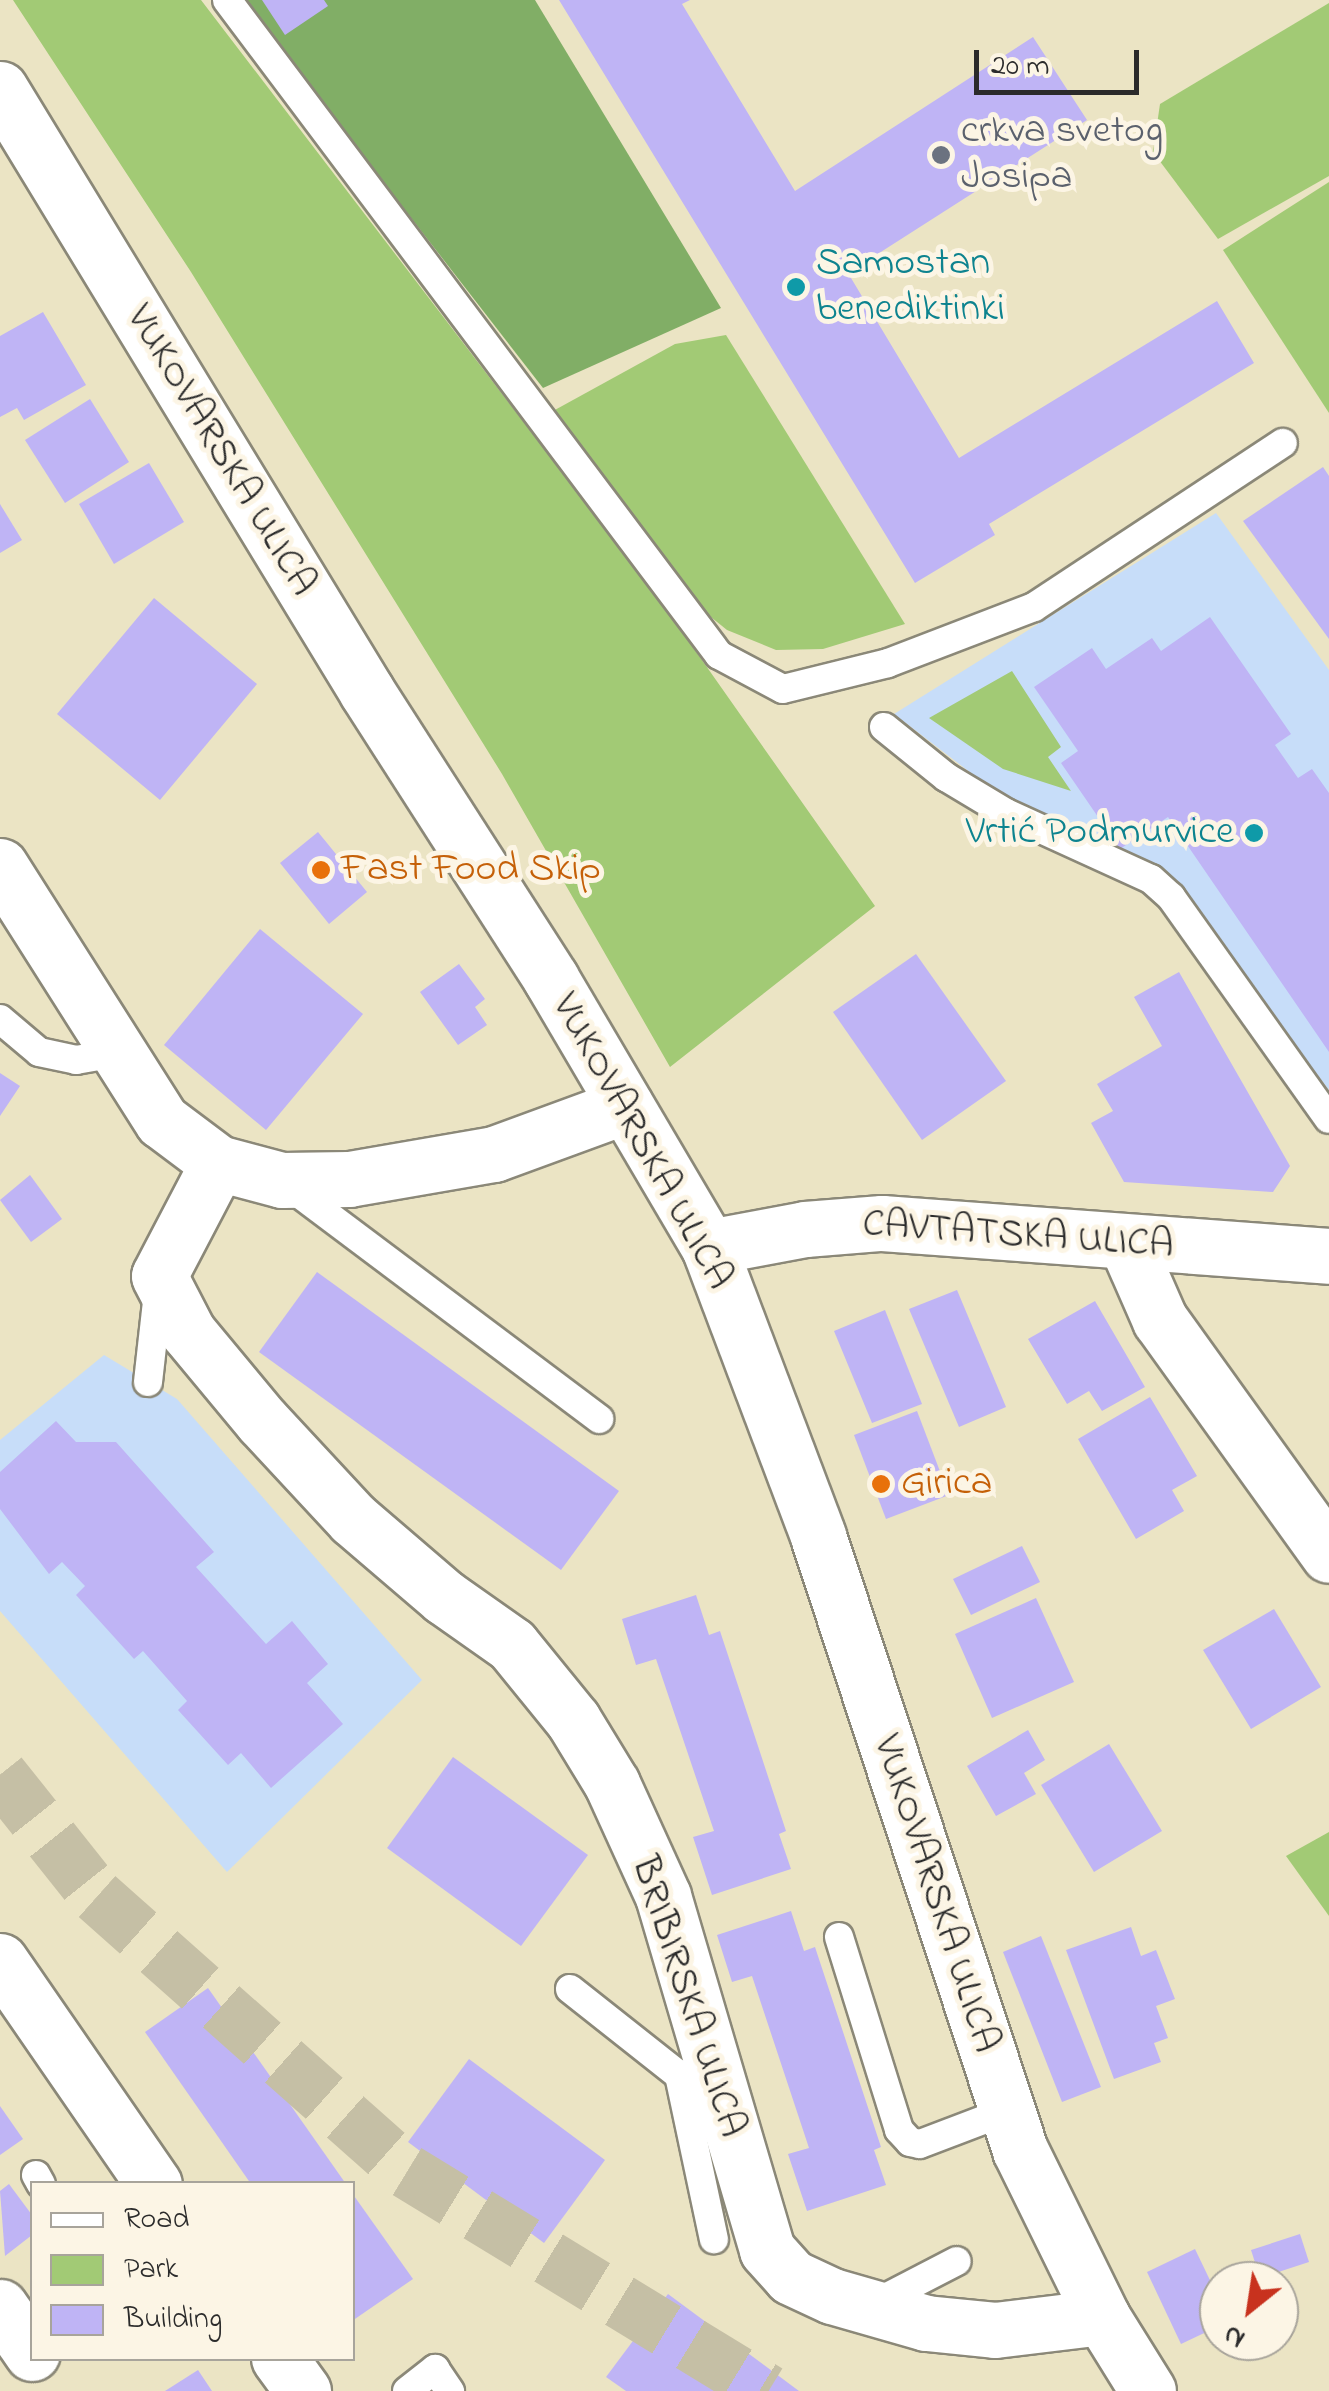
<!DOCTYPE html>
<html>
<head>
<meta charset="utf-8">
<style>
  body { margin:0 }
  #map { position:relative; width:1329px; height:2391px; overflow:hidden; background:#ebe4c4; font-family:"Indie Flower",sans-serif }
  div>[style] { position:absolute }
  .built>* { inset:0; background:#c7ddf9 }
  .green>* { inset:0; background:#a2ca75 }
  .forest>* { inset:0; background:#81ae66 }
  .building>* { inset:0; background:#bfb4f5 }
  .primary-tunnel>* { height:55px; margin-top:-27.5px; transform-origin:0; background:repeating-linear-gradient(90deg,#c5bfa5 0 55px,transparent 0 83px) }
  .roads { filter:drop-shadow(2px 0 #8b8878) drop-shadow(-2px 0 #8b8878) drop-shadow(0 2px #8b8878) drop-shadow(0 -2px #8b8878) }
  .service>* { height:28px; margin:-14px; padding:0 14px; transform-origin:14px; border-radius:14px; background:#fff }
  .minor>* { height:55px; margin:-27.5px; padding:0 27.5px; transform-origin:27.5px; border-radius:27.5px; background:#fff }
  .secondary>* { height:55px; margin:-27.5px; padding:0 27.5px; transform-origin:27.5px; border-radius:27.5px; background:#fff }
  .dots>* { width:28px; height:28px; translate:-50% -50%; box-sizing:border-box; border:5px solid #fcf5e5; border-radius:50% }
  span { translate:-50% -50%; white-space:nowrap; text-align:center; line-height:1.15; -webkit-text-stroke:10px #fcf5e5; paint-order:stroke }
  .worship-label { font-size:40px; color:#5b616d }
  .left { translate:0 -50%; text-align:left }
  .culture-label { font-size:40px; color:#0d838f }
  .right { translate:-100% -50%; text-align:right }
  .street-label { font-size:40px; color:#2b2b2b }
  .food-label { font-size:40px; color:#c56008 }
  .legend { position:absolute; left:30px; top:2181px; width:325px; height:180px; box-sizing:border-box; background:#fcf5e5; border:2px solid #a8a49b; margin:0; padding:12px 18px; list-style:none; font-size:30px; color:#2b2b2b }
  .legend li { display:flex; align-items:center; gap:20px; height:50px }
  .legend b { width:50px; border:2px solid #a8a49b }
  .north { position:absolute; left:1199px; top:2261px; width:100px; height:100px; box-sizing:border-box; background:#fcf5e5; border:2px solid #a8a49b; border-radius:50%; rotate:210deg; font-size:28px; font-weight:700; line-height:40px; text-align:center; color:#2b2b2b }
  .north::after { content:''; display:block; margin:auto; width:35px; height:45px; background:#c8321e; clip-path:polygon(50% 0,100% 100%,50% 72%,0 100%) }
  .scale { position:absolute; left:974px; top:50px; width:165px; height:45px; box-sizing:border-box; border:5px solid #2b2b2b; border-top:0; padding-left:12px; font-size:30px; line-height:35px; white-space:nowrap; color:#2b2b2b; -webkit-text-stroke:8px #fcf5e5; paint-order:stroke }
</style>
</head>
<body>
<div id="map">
  <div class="built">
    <i style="clip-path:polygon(1216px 513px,1329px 670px,1329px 1090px,1156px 864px,1117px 856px,1010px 803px,894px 714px)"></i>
    <i style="clip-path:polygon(104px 1355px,177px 1399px,422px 1680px,227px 1872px,0 1611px,0 1440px)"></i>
  </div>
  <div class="green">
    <i style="clip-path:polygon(13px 0,201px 0,659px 599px,875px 906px,670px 1067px,502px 774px,191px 272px)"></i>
    <i style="clip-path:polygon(1329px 3px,1329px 176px,1218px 239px,1153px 152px,1160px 104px)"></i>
    <i style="clip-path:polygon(1329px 182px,1329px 413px,1223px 250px)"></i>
    <i style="clip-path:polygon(726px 335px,905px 624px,823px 649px,776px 650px,727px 630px,691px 601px,553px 411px,675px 344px)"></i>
    <i style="clip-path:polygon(1012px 671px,1061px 747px,1048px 757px,1071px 791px,1003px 769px,929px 718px)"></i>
    <i style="clip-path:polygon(1329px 1832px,1329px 1916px,1286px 1856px)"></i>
  </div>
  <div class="forest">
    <i style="clip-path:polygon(242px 0,535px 0,721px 308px,543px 388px)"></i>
  </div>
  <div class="building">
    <i style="clip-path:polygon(262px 0,324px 0,328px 6px,285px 35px)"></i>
    <i style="clip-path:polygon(559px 0,690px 0,682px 4px,795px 191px,1033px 37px,1087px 120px,848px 273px,959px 458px,1217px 301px,1254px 363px,989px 524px,995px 535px,915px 583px)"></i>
    <i style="clip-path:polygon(43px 312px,86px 385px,24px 420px,17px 408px,0 417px,0 336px)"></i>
    <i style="clip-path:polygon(90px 399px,129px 462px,65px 503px,25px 440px)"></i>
    <i style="clip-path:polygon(149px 463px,184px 522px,114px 564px,79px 504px)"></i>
    <i style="clip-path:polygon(1323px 467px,1329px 476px,1329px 639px,1243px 521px)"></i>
    <i style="clip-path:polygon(0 504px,22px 540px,0 553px)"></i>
    <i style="clip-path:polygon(154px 598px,257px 684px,160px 800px,57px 714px)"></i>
    <i style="clip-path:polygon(1210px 617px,1291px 734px,1275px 745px,1298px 778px,1312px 769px,1329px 793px,1329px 1052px,1168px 817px,1120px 849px,1061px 763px,1078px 751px,1034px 687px,1092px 648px,1106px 669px,1152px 638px,1161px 651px)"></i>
    <i style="clip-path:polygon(318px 832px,367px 892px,329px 924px,280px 863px)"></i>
    <i style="clip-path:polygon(260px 929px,363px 1014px,266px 1130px,164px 1045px)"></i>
    <i style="clip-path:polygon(916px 954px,1006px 1081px,922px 1140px,833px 1012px)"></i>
    <i style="clip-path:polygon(459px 964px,485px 999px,475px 1007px,487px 1025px,458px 1045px,420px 992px)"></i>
    <i style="clip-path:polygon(1179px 972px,1290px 1166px,1273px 1192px,1124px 1182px,1091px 1123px,1113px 1111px,1097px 1084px,1162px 1046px,1134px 997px)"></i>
    <i style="clip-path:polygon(0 1073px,20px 1086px,0 1116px)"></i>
    <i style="clip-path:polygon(30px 1175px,62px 1219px,31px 1242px,0 1200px)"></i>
    <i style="clip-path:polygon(317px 1272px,619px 1491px,561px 1570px,259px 1352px)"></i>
    <i style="clip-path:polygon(957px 1290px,1006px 1407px,959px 1427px,909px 1309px)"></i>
    <i style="clip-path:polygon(1095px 1301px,1145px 1387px,1102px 1411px,1089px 1391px,1067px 1404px,1028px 1339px)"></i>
    <i style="clip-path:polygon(885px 1310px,922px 1404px,872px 1423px,834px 1331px)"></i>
    <i style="clip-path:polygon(1150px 1397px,1197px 1476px,1172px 1490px,1184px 1511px,1136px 1539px,1078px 1439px)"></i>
    <i style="clip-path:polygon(917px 1411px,949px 1495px,886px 1519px,854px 1435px)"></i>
    <i style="clip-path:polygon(56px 1421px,76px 1442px,116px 1442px,214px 1552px,196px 1567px,266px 1644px,292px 1621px,328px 1664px,307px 1683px,343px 1724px,271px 1788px,241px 1753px,228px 1765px,178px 1710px,187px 1701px,143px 1651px,134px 1659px,76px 1595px,85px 1586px,62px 1562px,49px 1574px,0 1509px,0 1472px)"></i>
    <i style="clip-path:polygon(1022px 1546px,1040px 1582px,971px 1615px,953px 1579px)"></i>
    <i style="clip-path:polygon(696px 1595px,709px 1635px,720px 1631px,786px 1831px,779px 1834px,791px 1869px,712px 1895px,693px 1837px,714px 1831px,656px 1659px,636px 1665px,622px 1619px)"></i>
    <i style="clip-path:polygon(1036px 1598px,1074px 1682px,992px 1718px,955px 1634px)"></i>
    <i style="clip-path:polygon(1274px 1609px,1321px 1687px,1251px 1729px,1203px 1650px)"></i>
    <i style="clip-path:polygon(1028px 1730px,1045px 1760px,1024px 1773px,1036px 1794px,996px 1816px,967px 1766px)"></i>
    <i style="clip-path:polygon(1109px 1744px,1162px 1831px,1094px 1872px,1041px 1785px)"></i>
    <i style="clip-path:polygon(453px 1757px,588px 1855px,521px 1946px,387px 1848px)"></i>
    <i style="clip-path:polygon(791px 1911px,804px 1951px,815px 1947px,881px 2147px,874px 2150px,886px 2185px,807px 2211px,788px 2154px,809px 2148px,752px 1976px,732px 1982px,717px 1935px)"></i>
    <i style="clip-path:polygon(1131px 1927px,1141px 1956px,1156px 1950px,1175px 1999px,1156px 2006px,1168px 2038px,1154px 2043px,1161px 2062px,1114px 2079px,1066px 1950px)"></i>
    <i style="clip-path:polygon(1041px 1936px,1101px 2087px,1062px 2102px,1003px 1952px)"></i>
    <i style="clip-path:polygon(208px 1988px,346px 2184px,251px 2184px,145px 2032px)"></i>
    <i style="clip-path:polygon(469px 2059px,605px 2160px,544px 2243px,408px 2142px)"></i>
    <i style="clip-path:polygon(0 2106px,23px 2139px,0 2155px)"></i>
    <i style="clip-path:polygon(9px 2184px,32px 2215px,32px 2235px,5px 2256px,0 2191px)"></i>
    <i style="clip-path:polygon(352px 2193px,413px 2279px,352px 2321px)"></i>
    <i style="clip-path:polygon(1300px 2234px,1309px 2262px,1260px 2278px,1251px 2250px)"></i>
    <i style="clip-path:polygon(1195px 2249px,1219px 2299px,1219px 2326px,1181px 2344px,1147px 2272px)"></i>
    <i style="clip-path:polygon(668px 2294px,799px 2391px,626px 2391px,606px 2377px)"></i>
    <i style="clip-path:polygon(198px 2370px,212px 2391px,165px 2391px)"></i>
  </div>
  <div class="primary-tunnel">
    <i style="left:0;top:1774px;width:156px;rotate:51.5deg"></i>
    <i style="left:97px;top:1896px;width:414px;rotate:41.6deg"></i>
    <i style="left:407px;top:2171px;width:423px;rotate:31.4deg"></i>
  </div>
  <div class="roads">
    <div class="service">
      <i style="left:227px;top:0;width:819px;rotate:53.09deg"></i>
      <i style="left:719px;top:655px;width:72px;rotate:28deg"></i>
      <i style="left:783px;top:689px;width:108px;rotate:-13.9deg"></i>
      <i style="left:888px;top:663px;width:156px;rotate:-21deg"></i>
      <i style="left:1034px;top:607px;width:298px;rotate:-33.4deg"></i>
      <i style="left:884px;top:727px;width:80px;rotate:38.9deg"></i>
      <i style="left:946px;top:777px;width:70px;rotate:31deg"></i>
      <i style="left:1006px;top:813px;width:159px;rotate:24.5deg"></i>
      <i style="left:1151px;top:879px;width:27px;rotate:42deg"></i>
      <i style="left:1171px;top:897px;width:272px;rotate:54.6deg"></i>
      <i style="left:0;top:1019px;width:51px;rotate:40.2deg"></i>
      <i style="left:39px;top:1052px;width:38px;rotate:12deg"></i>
      <i style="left:76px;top:1060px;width:39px;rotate:-10deg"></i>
      <i style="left:289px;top:1186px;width:388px;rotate:36.9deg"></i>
      <i style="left:148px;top:1382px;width:90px;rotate:-83.6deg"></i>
      <i style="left:839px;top:1937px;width:202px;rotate:72.7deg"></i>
      <i style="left:899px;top:2130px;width:16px;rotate:47deg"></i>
      <i style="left:910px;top:2142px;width:10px;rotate:11deg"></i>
      <i style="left:920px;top:2144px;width:93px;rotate:-20.8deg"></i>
      <i style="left:570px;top:1989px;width:139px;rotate:38.3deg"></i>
      <i style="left:679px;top:2075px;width:37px;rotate:-5deg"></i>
      <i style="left:679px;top:2075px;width:168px;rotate:78deg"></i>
      <i style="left:36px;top:2175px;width:10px;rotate:61deg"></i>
      <i style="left:874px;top:2304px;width:93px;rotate:-27.4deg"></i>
      <i style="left:407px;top:2391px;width:36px;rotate:-38deg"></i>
      <i style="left:435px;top:2369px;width:27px;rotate:56deg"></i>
    </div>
    <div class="minor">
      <i style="left:0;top:866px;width:302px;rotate:57.6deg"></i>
      <i style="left:162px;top:1121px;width:70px;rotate:36.9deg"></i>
      <i style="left:218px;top:1163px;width:66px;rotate:14.9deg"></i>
      <i style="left:282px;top:1180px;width:67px;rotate:-0.9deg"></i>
      <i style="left:349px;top:1179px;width:147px;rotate:-9.8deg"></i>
      <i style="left:494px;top:1154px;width:140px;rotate:-20.1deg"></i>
      <i style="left:218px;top:1163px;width:127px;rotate:117.6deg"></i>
      <i style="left:159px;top:1276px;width:63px;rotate:62.6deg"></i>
      <i style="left:188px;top:1332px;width:116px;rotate:50.3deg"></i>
      <i style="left:262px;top:1421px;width:134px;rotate:47.1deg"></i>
      <i style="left:353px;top:1519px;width:120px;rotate:40.6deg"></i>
      <i style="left:444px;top:1597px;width:83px;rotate:35.2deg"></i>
      <i style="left:512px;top:1645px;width:97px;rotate:50.9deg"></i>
      <i style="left:573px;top:1720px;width:75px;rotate:58.6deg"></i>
      <i style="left:612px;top:1784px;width:123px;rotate:65.5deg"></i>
      <i style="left:663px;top:1896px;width:369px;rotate:73.6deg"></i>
      <i style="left:767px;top:2250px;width:36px;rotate:48deg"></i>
      <i style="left:791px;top:2277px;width:45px;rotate:24.9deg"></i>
      <i style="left:832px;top:2296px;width:98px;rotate:16deg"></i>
      <i style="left:926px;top:2323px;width:69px;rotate:5.8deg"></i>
      <i style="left:995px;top:2330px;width:108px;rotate:-6.9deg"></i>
      <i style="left:1127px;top:1245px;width:82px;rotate:66.3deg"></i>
      <i style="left:1160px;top:1320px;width:289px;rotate:54.3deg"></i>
      <i style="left:709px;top:1247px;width:98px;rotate:-10.6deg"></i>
      <i style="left:805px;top:1229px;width:77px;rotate:-4.5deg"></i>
      <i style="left:882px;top:1223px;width:448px;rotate:4.2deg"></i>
      <i style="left:0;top:1961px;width:271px;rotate:55.4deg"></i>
      <i style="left:0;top:2307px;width:56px;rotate:55.2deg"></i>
      <i style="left:279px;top:2358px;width:41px;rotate:54deg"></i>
    </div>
    <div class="secondary">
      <i style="left:0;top:89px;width:706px;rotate:58.67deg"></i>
      <i style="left:367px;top:692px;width:341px;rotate:57.3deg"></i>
      <i style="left:551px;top:979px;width:311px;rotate:59.5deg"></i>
      <i style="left:709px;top:1247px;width:309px;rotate:69.3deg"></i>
      <i style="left:818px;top:1536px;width:646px;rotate:71.79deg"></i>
      <i style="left:1020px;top:2150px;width:186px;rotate:63.8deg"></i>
      <i style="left:1102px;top:2317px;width:87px;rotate:58.1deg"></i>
    </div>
  </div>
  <div class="dots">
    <i style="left:941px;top:155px;background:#6b7280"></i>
    <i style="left:796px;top:287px;background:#0f9aa8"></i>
    <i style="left:1254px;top:833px;background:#0f9aa8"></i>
    <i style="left:321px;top:870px;background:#e8710a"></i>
    <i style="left:881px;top:1484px;background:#e8710a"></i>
  </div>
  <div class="worship-label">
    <span class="left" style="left:961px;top:155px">crkva svetog<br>Josipa</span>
  </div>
  <div class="culture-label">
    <span class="left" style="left:816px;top:287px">Samostan<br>benediktinki</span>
    <span class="right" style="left:1234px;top:833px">Vrtić Podmurvice</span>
  </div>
  <div class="street-label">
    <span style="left:220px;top:451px;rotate:59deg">VUKOVARSKA ULICA</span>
    <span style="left:641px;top:1142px;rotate:61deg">VUKOVARSKA ULICA</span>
    <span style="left:1018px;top:1236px;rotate:4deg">CAVTATSKA ULICA</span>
    <span style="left:935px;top:1894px;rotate:72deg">VUKOVARSKA ULICA</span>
    <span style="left:687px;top:1997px;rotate:72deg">BRIBIRSKA ULICA</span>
  </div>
  <div class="food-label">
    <span class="left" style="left:341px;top:870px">Fast Food Skip</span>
    <span class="left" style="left:901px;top:1484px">Girica</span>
  </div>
  <ul class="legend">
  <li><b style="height:12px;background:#fff"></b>Road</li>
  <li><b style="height:28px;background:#a2ca75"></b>Park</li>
  <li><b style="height:28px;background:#bfb4f5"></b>Building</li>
  </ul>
  <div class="north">N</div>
  <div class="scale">20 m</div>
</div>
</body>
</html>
